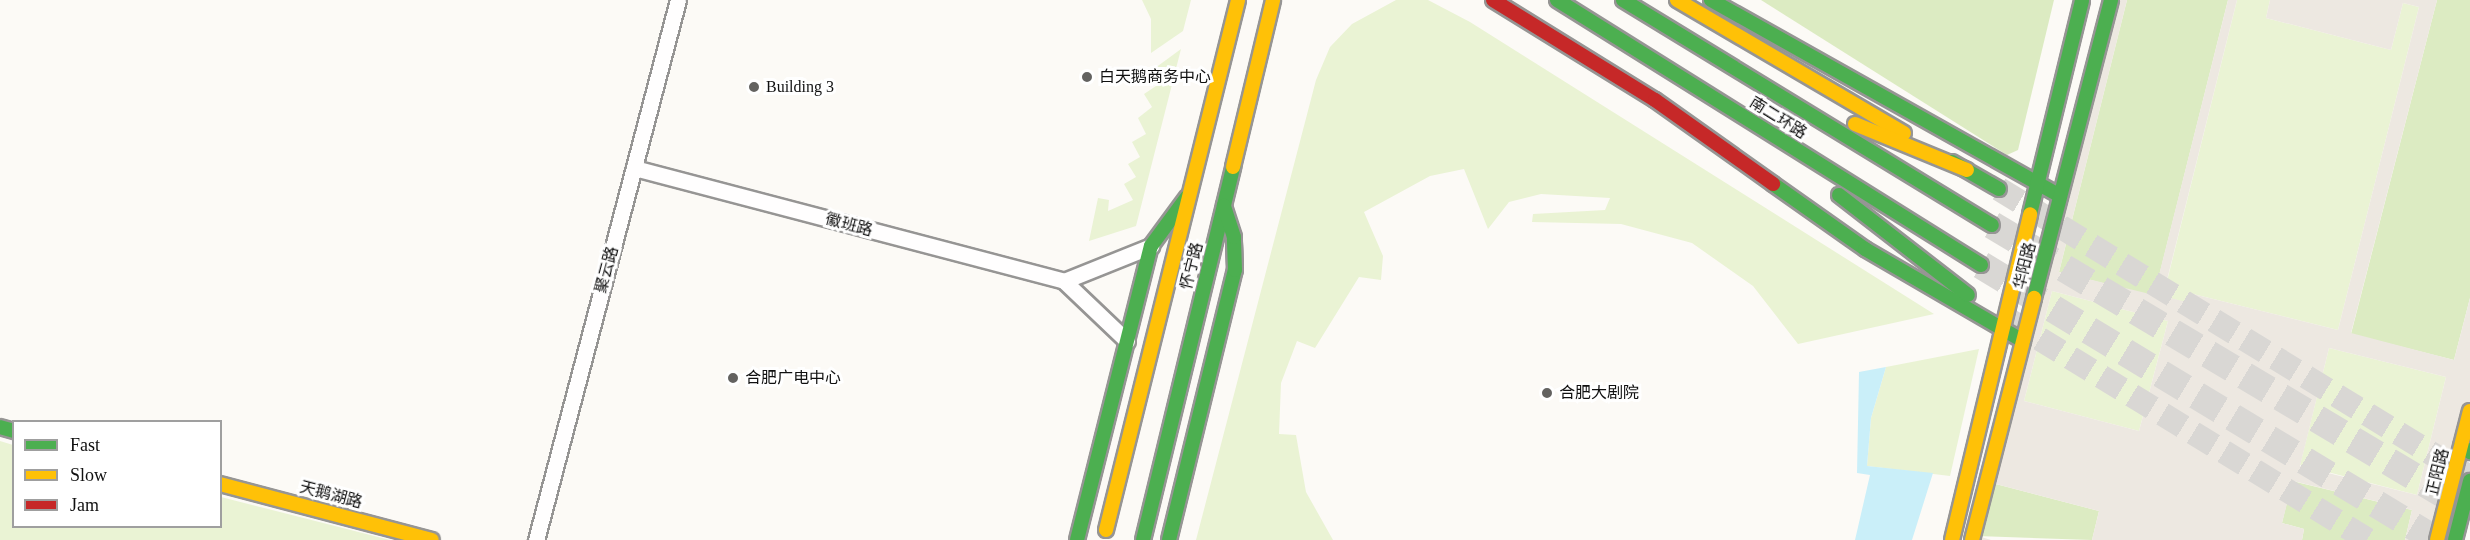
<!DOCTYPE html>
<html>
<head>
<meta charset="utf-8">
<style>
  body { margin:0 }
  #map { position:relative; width:2470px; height:540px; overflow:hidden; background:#fcfaf6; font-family:"Times New Roman","Noto Sans SC",serif }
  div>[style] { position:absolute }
  .green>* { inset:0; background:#eaf3d4 }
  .forest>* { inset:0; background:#dcebc2 }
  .plaza>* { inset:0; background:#ede8e1 }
  .water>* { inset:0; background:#caeff9 }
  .primary-tunnel>* { height:24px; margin-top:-12px; transform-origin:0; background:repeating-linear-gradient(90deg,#d9d7d4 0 24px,transparent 0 36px) }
  .highway-tunnel>* { height:28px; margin-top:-14px; transform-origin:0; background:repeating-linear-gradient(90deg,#d9d7d4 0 28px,transparent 0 42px) }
  .roads { filter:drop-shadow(2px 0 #969594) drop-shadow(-2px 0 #969594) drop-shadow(0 2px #969594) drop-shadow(0 -2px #969594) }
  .street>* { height:15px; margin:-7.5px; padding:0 7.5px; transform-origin:7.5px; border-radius:7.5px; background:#fffefe }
  .fast>* { height:14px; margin:-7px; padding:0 7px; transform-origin:7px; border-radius:7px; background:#4caf50 }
  .slow>* { height:14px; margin:-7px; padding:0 7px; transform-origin:7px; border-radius:7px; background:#ffc107 }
  .jam>* { height:14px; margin:-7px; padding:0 7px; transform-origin:7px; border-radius:7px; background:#c62828 }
  .dots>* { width:16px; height:16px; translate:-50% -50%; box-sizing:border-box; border:3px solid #fff; border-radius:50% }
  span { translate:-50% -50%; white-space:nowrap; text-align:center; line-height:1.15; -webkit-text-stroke:6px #fff; paint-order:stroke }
  .poi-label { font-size:16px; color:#101010 }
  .left { translate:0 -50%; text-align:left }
  .street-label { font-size:16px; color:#101010 }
  .legend { position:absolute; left:12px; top:420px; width:210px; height:108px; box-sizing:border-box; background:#fff; border:2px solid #9f9f9f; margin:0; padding:8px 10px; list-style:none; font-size:18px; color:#101010 }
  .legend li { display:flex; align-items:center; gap:12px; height:30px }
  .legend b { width:30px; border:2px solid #9f9f9f }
</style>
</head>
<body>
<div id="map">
  <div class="green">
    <i style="clip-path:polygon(1142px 0,1191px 0,1183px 31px,1151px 53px,1151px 19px)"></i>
    <i style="clip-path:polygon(1396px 0,1428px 0,1470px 22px,1934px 314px,1798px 344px,1753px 286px,1692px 243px,1621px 224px,1532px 222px,1533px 214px,1605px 210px,1610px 198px,1541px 194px,1509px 202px,1488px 229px,1464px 169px,1430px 176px,1364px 212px,1383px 256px,1381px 280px,1359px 277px,1315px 348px,1297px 341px,1281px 383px,1279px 434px,1296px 435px,1306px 492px,1333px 540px,1196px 540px,1316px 80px,1330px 47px,1352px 24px)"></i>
    <i style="clip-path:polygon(2237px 0,2270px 0,2266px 18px,2391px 50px,2403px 3px,2419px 7px,2338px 330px,2193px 294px,2190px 303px,2163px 297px)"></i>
    <i style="clip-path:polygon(1181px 49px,1136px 226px,1089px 241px,1098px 198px,1109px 200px,1108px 211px,1133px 200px,1124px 184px,1136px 177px,1128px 164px,1140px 157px,1132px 142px,1146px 134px,1138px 118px,1152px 107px,1144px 94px,1159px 84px,1151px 71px)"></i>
    <i style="clip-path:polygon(2052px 291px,2168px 321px,2139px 431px,2024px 401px)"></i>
    <i style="clip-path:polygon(2329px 348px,2446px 377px,2417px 495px,2300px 465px)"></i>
    <i style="clip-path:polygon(1979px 349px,1950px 476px,1867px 466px,1871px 418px,1886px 367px)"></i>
    <i style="clip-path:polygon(0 441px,13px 445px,14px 526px,220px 526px,221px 497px,390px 540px,0 540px)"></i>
  </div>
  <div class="forest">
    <i style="clip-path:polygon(1761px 0,2054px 0,2018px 150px,2007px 155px)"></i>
    <i style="clip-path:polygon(2127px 0,2228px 0,2154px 296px,2059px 272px)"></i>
    <i style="clip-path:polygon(2437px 0,2470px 0,2470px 298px,2454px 360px,2351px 334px)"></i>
    <i style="clip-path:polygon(2292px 481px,2412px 510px,2405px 540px,2302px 540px,2304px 529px,2282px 523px)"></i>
    <i style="clip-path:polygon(1992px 483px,2099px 511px,2092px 540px,1977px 536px)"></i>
  </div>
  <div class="plaza">
    <i style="clip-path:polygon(evenodd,2111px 0,2127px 0,2059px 272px,2154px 295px,2228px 0,2237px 0,2163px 296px,2190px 303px,2193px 294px,2338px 330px,2419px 7px,2403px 3px,2391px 50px,2266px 18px,2270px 0,2437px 0,2351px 333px,2454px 360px,2470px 298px,2470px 411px,2437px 540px,2405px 540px,2412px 510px,2293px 481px,2282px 523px,2304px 529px,2302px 540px,2092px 540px,2099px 511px,1992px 483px,1978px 536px,1991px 540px,1972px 540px,2111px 0,2052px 291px,2168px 321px,2139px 431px,2024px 401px,2052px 291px,2111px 0,2329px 348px,2446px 377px,2417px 495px,2300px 466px,2329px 348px)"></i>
  </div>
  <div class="water">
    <i style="clip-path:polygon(1886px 367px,1871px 418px,1867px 466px,1933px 473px,1912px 540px,1855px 540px,1870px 475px,1857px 473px,1859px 372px)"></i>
  </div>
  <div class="primary-tunnel">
    <i style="left:1999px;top:189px;width:552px;rotate:31.44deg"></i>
    <i style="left:2009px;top:320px;width:421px;rotate:31.5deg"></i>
  </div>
  <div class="highway-tunnel">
    <i style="left:1992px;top:225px;width:557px;rotate:30.8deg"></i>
    <i style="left:1981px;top:265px;width:532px;rotate:31.15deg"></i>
  </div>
  <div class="roads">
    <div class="street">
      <i style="left:634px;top:168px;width:445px;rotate:14.7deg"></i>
      <i style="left:1064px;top:281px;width:87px;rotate:43.6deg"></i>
      <i style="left:1064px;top:281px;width:94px;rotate:-21.9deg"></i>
      <i style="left:536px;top:540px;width:558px;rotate:-75.27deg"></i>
    </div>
    <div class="fast">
      <i style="left:1557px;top:0;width:500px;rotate:32.01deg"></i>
      <i style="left:1623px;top:0;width:432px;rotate:31.4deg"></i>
      <i style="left:1711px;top:0;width:400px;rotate:29.3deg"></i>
      <i style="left:1952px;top:162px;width:54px;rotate:29.9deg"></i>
      <i style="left:1773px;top:184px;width:113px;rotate:35.2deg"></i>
      <i style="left:1865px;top:249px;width:183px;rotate:30.2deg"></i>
      <i style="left:1839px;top:195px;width:163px;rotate:37.8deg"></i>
      <i style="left:2030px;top:214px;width:220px;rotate:-76.3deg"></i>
      <i style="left:2034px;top:298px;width:308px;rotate:-75.5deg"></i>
      <i style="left:0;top:427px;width:15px;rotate:16deg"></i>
      <i style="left:2461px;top:446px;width:11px;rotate:34deg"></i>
      <i style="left:1077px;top:540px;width:303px;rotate:-75.9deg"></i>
      <i style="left:1151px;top:246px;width:61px;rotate:-53.7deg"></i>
      <i style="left:1143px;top:540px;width:384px;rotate:-76.4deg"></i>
      <i style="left:1169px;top:540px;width:278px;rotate:-76.3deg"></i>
      <i style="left:1235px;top:270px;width:33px;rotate:-92deg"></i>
      <i style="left:1234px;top:237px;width:33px;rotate:-108deg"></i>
      <i style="left:2455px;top:540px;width:61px;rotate:-75.7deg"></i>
    </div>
    <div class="slow">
      <i style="left:1677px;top:0;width:263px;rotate:30.4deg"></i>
      <i style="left:1855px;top:124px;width:121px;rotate:22.3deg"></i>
      <i style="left:1233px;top:167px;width:172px;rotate:-76.5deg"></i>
      <i style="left:220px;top:484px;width:219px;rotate:14.8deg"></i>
      <i style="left:1106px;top:530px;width:546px;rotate:-76.01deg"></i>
      <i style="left:1952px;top:540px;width:335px;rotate:-76.5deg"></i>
      <i style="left:1972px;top:540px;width:250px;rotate:-75.6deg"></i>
      <i style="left:2437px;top:540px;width:133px;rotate:-75.7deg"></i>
    </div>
    <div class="jam">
      <i style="left:1493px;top:0;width:190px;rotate:31.7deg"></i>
      <i style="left:1655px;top:100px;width:145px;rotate:35.4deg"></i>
    </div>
  </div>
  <div class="dots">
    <i style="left:1087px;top:77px;background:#636260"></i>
    <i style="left:754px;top:87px;background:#636260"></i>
    <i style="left:733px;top:378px;background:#636260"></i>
    <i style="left:1547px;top:393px;background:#636260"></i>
  </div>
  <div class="poi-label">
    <span class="left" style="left:1099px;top:77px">白天鹅商务中心</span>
    <span class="left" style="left:766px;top:87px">Building 3</span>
    <span class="left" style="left:745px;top:378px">合肥广电中心</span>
    <span class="left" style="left:1559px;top:393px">合肥大剧院</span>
  </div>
  <div class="street-label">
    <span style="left:1778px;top:118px;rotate:32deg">南二环路</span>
    <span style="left:849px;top:225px;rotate:15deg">徽班路</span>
    <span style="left:1192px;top:266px;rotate:-76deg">怀宁路</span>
    <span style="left:2025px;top:266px;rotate:-76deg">华阳路</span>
    <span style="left:607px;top:270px;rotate:-75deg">聚云路</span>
    <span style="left:2438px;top:472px;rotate:-76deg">正阳路</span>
    <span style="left:331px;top:495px;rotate:15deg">天鹅湖路</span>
  </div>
  <ul class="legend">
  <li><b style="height:8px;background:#4caf50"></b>Fast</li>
  <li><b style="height:8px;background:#ffc107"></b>Slow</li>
  <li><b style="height:8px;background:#c62828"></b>Jam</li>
  </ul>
</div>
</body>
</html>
